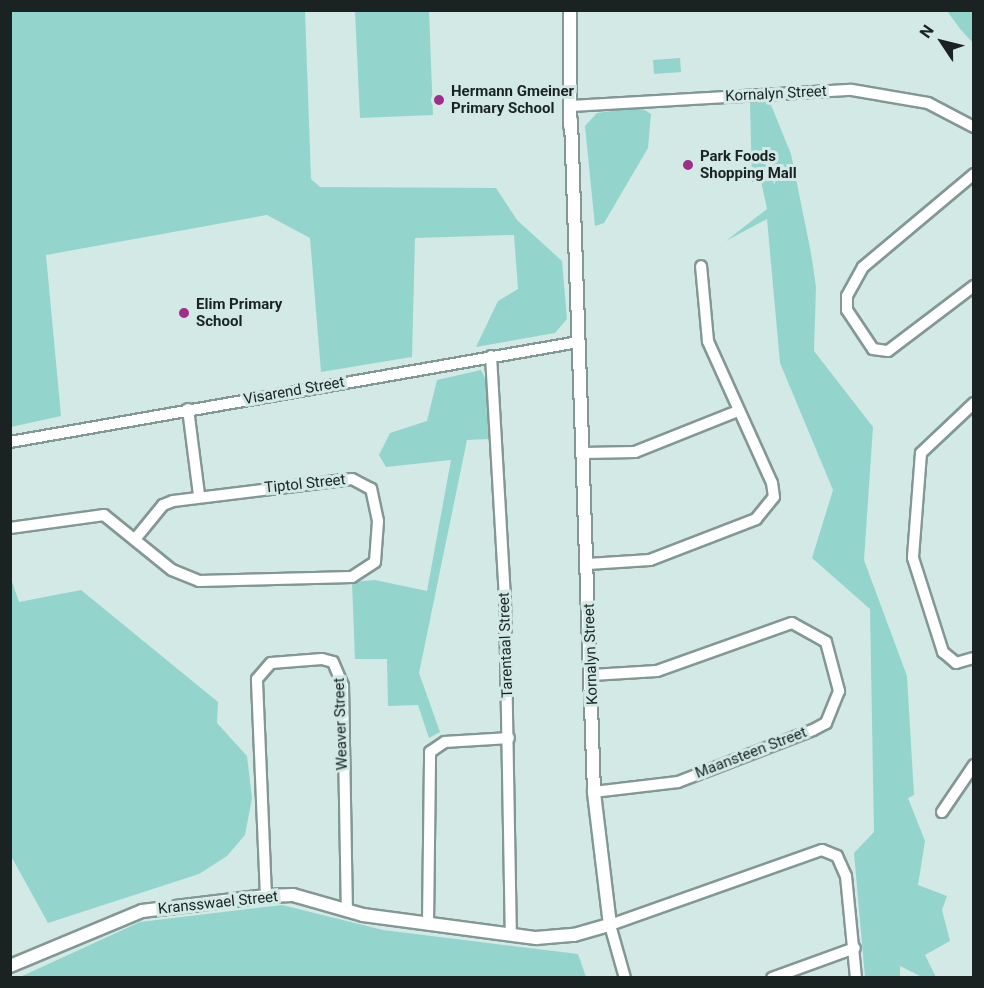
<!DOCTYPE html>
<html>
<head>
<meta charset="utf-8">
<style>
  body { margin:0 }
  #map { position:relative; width:984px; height:988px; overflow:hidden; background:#d2e9e6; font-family:Roboto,sans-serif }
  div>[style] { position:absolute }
  .green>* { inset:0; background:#93d5cd }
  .roads { filter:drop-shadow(2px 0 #839895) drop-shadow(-2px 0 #839895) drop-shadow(0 2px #839895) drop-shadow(0 -2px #839895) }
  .minor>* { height:10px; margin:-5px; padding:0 5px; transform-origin:5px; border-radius:5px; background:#fff }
  .tertiary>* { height:12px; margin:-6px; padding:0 6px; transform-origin:6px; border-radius:6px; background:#fff }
  .dots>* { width:16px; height:16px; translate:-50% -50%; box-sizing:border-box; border:3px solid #d2e9e6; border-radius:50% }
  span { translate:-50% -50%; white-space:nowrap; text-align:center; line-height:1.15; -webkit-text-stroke:6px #d2e9e6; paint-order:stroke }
  .poi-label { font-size:15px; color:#1a2322; font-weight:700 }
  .left { translate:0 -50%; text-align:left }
  .street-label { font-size:15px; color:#1a2322 }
  .frame { position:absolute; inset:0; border:12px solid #1a2322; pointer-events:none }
  .north { position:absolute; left:912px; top:12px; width:60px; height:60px; -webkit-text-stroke:4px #d2e9e6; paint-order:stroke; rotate:305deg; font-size:16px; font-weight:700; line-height:24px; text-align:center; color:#1a2322 }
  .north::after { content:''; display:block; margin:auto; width:21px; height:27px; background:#1a2322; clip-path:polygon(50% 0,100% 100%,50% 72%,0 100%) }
</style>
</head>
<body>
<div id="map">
  <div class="green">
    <i style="clip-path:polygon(10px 11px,305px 11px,311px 179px,320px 187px,496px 188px,517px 220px,562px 261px,567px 319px,555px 333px,476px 347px,498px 301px,518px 289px,514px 235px,415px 238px,412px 357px,321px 372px,310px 238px,267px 215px,46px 255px,61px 416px,11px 427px)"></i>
    <i style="clip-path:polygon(355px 11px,429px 11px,433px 115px,360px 118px)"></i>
    <i style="clip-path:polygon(947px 11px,973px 11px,973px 43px,961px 30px)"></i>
    <i style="clip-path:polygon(680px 58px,681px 72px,654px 74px,653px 60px)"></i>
    <i style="clip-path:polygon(769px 100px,791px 154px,811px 253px,816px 287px,814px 351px,873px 427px,864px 560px,907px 676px,914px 795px,908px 798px,925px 841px,918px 885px,947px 896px,942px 910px,950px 941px,925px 955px,936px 977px,922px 977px,900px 966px,900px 977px,865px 977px,854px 853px,874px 832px,870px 609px,812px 558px,833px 490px,780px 363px,767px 219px,726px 241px,767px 209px,761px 181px,752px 182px,750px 103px)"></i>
    <i style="clip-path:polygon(640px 107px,651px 114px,648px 148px,604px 223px,595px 226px,585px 126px,597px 113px)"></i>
    <i style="clip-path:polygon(481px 370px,488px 384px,490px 439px,467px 440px,419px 673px,440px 732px,429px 738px,418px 705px,388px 706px,387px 659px,355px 659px,352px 582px,375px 580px,427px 591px,451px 460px,386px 467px,379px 455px,390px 433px,427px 421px,437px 380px)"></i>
    <i style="clip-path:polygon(11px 579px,19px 602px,81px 590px,218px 702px,217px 723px,247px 756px,252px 798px,245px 835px,227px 856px,199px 874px,48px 923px,11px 856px)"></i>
    <i style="clip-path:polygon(282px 905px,383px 930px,578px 954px,586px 977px,20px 977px,140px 922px)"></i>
  </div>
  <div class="roads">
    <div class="minor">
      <i style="left:571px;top:106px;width:281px;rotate:-3.3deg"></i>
      <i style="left:852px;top:90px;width:77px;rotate:9.7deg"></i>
      <i style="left:928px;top:103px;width:52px;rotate:27.6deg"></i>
      <i style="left:974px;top:174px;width:145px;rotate:140deg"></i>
      <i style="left:863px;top:267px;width:33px;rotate:119deg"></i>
      <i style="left:847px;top:296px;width:14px;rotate:90deg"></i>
      <i style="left:847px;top:310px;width:47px;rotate:56.3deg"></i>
      <i style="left:873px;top:349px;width:15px;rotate:8deg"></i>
      <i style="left:888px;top:351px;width:108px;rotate:-37.1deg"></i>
      <i style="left:491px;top:356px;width:244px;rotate:86.7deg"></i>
      <i style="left:505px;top:600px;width:334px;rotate:89deg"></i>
      <i style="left:974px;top:403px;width:73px;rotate:136.7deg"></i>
      <i style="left:921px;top:453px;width:105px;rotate:94.4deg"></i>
      <i style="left:913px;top:558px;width:99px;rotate:72.3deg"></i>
      <i style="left:943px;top:652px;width:17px;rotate:40deg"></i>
      <i style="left:956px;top:663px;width:19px;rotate:-16deg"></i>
      <i style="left:188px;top:409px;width:87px;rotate:82.7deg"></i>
      <i style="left:10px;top:442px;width:577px;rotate:-9.98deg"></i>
      <i style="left:584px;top:453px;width:51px;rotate:-1.1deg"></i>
      <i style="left:635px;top:452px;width:111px;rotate:-21.7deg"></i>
      <i style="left:10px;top:528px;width:95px;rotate:-7.9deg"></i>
      <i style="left:104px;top:515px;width:87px;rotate:39deg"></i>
      <i style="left:172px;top:570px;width:29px;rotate:22deg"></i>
      <i style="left:199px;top:581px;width:153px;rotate:-1.5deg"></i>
      <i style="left:352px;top:577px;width:27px;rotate:-33deg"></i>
      <i style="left:375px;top:562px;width:41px;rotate:-85.8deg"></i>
      <i style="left:378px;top:521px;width:33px;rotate:-102deg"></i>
      <i style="left:371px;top:489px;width:21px;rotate:-152deg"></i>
      <i style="left:352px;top:479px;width:180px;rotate:173deg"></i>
      <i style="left:173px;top:501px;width:11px;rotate:158deg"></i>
      <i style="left:163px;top:505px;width:43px;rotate:129.3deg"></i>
      <i style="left:588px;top:564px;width:62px;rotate:-3.7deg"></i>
      <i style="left:650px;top:560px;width:114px;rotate:-21.1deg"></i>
      <i style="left:756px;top:519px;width:28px;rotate:-51deg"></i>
      <i style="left:774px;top:497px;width:14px;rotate:-98deg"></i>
      <i style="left:772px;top:483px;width:156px;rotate:-114.3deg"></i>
      <i style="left:708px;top:341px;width:75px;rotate:-95.3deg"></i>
      <i style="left:592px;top:675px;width:65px;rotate:-3.5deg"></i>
      <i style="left:657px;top:671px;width:143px;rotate:-19.6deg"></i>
      <i style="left:792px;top:623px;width:39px;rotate:29deg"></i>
      <i style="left:826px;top:642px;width:51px;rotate:75.1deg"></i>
      <i style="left:839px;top:691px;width:35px;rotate:112deg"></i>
      <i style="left:826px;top:723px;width:15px;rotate:152deg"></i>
      <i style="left:813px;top:730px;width:145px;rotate:158.9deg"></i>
      <i style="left:678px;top:782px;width:85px;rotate:173.2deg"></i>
      <i style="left:942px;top:812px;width:57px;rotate:-55.8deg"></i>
      <i style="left:266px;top:896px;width:217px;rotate:-92.4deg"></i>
      <i style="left:257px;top:679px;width:21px;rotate:-49deg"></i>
      <i style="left:271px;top:663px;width:51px;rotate:-4.5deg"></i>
      <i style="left:322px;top:659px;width:11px;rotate:15deg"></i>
      <i style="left:333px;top:662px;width:26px;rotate:67deg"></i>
      <i style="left:343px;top:686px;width:225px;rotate:89deg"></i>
      <i style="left:428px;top:924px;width:172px;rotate:-89.3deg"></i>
      <i style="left:430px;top:752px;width:18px;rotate:-34deg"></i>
      <i style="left:445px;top:742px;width:64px;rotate:-3.6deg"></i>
      <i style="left:625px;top:978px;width:55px;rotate:-105.8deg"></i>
      <i style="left:610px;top:925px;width:225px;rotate:-19.5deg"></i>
      <i style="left:822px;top:850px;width:16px;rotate:22deg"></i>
      <i style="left:837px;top:856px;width:22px;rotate:66deg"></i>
      <i style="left:846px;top:876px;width:102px;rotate:84.4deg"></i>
      <i style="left:772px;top:978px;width:88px;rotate:-19.9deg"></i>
    </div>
    <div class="tertiary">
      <i style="left:570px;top:126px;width:116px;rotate:-90deg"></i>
      <i style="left:10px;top:966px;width:143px;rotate:-22.6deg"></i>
      <i style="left:142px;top:911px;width:125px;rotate:-6.9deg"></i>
      <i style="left:266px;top:896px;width:27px;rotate:-2deg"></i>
      <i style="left:293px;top:895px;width:73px;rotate:15.9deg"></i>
      <i style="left:363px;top:915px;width:175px;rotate:7.6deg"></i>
      <i style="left:536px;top:938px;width:38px;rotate:-5deg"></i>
      <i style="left:574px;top:935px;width:37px;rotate:-16deg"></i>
      <i style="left:610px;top:925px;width:134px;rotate:-96.9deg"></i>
      <i style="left:594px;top:792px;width:672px;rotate:-91.96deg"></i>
    </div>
  </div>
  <div class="dots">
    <i style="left:439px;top:100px;background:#a02d89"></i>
    <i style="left:688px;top:165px;background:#a02d89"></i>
    <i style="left:184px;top:313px;background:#a02d89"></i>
  </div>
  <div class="poi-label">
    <span class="left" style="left:451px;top:100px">Hermann Gmeiner<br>Primary School</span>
    <span class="left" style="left:700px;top:165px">Park Foods<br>Shopping Mall</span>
    <span class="left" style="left:196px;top:313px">Elim Primary<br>School</span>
  </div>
  <div class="street-label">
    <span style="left:776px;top:94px;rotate:-3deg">Kornalyn Street</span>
    <span style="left:294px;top:391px;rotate:-10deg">Visarend Street</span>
    <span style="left:305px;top:484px;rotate:-6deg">Tiptol Street</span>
    <span style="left:506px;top:645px;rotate:-92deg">Tarentaal Street</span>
    <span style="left:591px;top:654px;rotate:-92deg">Kornalyn Street</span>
    <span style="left:341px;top:724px;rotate:-92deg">Weaver Street</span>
    <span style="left:751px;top:753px;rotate:-21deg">Maansteen Street</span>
    <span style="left:218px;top:903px;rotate:-6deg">Kransswael Street</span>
  </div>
  <div class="frame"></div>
  <div class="north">N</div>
</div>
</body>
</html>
